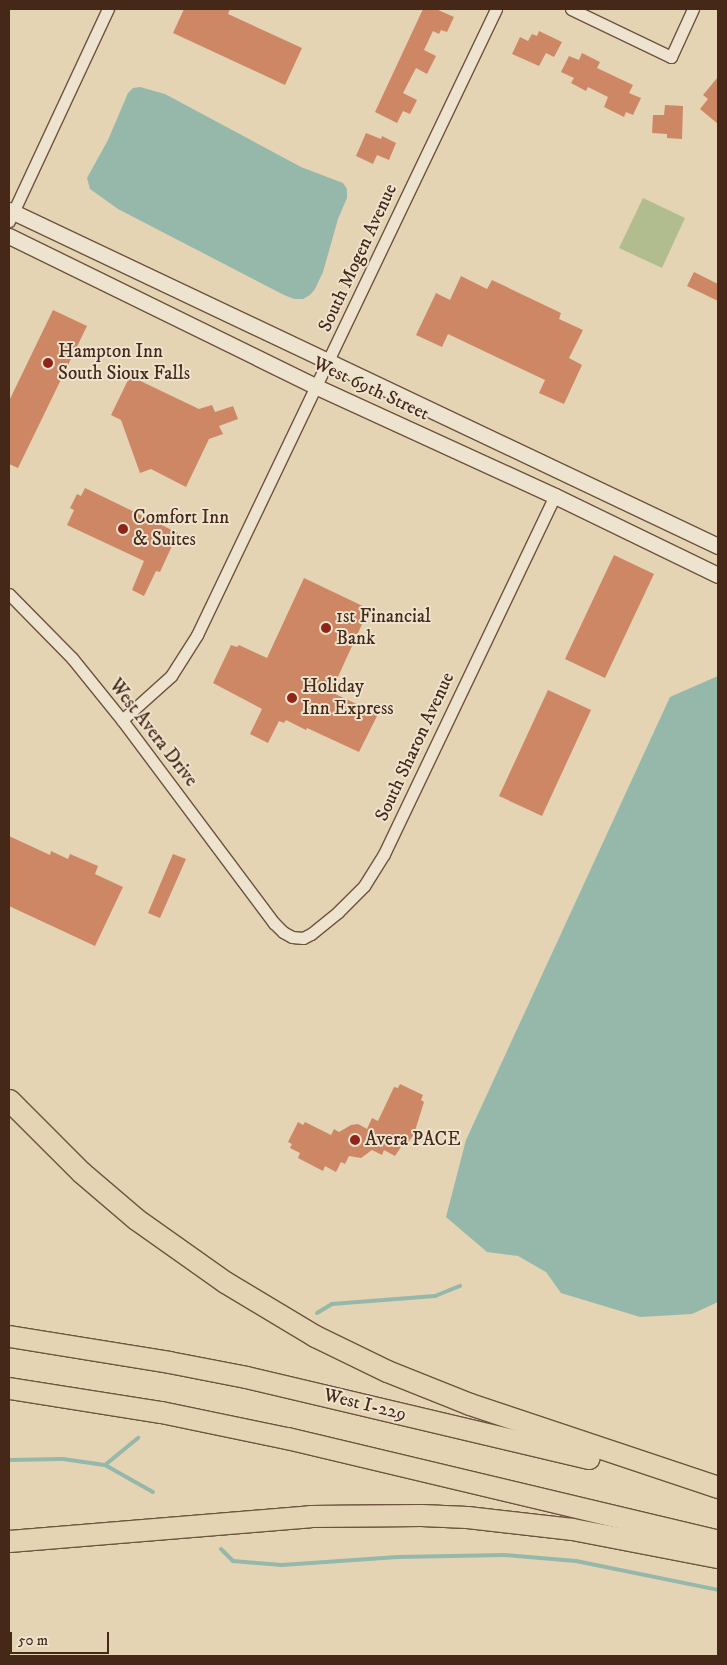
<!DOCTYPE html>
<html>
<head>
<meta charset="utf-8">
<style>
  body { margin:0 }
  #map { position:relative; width:727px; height:1665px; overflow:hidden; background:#e4d4b4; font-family:"IM FELL DW Pica",serif }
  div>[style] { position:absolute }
  .green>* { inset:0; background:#b2bd8f }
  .water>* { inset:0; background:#95b8aa }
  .stream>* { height:4px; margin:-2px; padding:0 2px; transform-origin:2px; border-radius:2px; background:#95b8aa }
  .building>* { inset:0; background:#cd8765 }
  .roads { filter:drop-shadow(1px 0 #6e533f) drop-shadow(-1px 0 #6e533f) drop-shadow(0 1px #6e533f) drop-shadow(0 -1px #6e533f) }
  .minor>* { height:11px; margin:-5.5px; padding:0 5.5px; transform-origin:5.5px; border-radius:5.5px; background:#ede3ce }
  .tertiary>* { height:15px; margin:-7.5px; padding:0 7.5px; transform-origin:7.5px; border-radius:7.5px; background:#ede3ce }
  .motorway>* { height:21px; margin:-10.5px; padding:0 10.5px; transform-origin:10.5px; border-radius:10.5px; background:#e4d4b4 }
  .dots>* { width:14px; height:14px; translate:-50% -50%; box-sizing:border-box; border:2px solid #ede3ce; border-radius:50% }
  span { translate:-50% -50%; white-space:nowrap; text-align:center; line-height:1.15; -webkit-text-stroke:4px #ede3ce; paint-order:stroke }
  .street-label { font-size:19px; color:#462818 }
  .poi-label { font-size:19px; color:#462818 }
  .left { translate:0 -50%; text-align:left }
  .frame { position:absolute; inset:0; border:10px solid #462818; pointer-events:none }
  .scale { position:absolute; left:10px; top:1632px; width:99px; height:22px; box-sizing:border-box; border:2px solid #462818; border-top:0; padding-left:6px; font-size:15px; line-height:18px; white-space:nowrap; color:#462818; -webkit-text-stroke:4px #ede3ce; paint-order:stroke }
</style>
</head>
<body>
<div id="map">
  <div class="green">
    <i style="clip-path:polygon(643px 198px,685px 218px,662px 268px,619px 248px)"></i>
  </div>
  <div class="water">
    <i style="clip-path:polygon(140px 87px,165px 94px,301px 167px,343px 183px,347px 189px,347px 198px,338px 219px,323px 272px,315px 289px,310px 295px,303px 299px,294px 299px,284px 295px,118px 209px,90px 189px,87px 178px,108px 140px,128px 93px,133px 88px)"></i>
    <i style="clip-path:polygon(718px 676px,718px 1302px,692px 1314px,640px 1317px,561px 1293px,546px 1272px,518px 1256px,487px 1252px,446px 1217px,466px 1140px,670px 697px)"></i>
  </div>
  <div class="stream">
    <i style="left:317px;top:1313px;width:17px;rotate:-31deg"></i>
    <i style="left:332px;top:1304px;width:103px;rotate:-4.4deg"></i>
    <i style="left:435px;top:1296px;width:27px;rotate:-22deg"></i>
    <i style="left:9px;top:1460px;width:54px;rotate:-1.1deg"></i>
    <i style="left:63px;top:1459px;width:42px;rotate:8.1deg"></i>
    <i style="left:105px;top:1465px;width:55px;rotate:29.4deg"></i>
    <i style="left:105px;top:1465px;width:43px;rotate:-39.3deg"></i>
    <i style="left:221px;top:1549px;width:17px;rotate:45deg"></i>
    <i style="left:233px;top:1561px;width:49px;rotate:4.7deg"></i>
    <i style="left:282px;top:1565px;width:116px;rotate:-3.9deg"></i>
    <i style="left:398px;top:1557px;width:106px;rotate:-1.1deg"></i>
    <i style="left:504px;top:1555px;width:72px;rotate:4.8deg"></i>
    <i style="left:576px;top:1561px;width:145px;rotate:11.5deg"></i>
  </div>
  <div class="building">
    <i style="clip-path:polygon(184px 9px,230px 9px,228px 14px,302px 48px,285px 85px,173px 33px)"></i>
    <i style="clip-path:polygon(423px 9px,436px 9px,454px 17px,447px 32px,441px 30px,439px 34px,433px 31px,424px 50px,436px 56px,427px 74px,416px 68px,403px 93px,417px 100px,410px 114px,403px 111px,397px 123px,375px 112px)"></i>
    <i style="clip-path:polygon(539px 31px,562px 42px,554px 57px,546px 53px,539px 66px,512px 54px,520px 37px,528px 41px,532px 34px,537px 36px)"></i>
    <i style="clip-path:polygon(582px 53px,600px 62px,597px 68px,633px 85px,629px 93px,641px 98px,633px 115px,626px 112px,624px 117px,604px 107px,608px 97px,588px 87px,586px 91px,571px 83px,574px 78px,561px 72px,569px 56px,579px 60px)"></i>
    <i style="clip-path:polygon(718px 77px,718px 124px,700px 109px,708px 99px,703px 95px)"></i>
    <i style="clip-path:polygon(665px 105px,683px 106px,682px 139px,667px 138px,667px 134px,652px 133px,653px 115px,664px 115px)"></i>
    <i style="clip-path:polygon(366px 133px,381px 139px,382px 136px,396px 143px,389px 160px,377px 155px,373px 164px,356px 156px)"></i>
    <i style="clip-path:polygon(694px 272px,718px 284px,718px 301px,687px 286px)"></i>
    <i style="clip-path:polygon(461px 276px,487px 289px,492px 280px,561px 313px,559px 319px,583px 330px,569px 358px,582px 365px,564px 404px,539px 393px,545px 380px,448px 334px,442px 347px,416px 335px,436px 293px,450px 300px)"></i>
    <i style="clip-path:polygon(53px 310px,87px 326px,18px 468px,9px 464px,9px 401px)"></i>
    <i style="clip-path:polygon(130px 376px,199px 409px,212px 405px,215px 412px,233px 406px,238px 419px,219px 426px,223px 434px,209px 439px,186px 487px,151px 469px,140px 473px,121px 420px,111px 415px)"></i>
    <i style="clip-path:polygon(85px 488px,178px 533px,160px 572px,156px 571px,144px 596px,132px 590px,144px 561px,67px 525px,74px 510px,70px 508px,77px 494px,81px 496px)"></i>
    <i style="clip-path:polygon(614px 555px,654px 574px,605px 678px,565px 659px)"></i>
    <i style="clip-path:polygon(304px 578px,369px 609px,331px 692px,378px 714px,359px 752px,307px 728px,306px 730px,286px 720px,284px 723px,279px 721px,268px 743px,250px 734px,262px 709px,213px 683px,231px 645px,237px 647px,239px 645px,267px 658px)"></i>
    <i style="clip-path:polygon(548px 690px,591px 710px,542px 816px,499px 796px)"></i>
    <i style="clip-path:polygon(9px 836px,50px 855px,51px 851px,68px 859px,70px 854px,98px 866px,95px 874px,123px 887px,95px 946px,9px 906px)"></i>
    <i style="clip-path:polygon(173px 854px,186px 859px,160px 918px,148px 913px)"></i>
    <i style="clip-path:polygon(400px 1084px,423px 1095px,421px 1100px,424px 1102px,414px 1134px,407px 1144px,401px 1147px,395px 1156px,384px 1150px,382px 1155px,372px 1150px,361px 1158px,349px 1156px,345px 1164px,341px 1162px,336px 1172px,325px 1166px,323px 1171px,298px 1158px,300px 1153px,290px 1148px,292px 1144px,288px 1142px,298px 1122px,303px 1125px,305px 1122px,331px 1135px,334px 1129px,339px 1132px,351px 1125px,358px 1124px,367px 1129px,372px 1118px,378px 1121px,394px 1087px,398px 1088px)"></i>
  </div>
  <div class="roads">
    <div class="minor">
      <i style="left:571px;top:9px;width:111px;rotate:25.6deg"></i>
      <i style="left:671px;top:57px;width:53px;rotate:-65.4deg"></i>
      <i style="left:9px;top:221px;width:234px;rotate:-65deg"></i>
      <i style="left:9px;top:594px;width:90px;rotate:45.5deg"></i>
      <i style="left:72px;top:658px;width:80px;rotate:51.1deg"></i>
      <i style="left:122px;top:720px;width:254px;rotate:53.2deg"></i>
      <i style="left:274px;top:923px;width:13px;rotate:45deg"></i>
      <i style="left:283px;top:932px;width:10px;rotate:29deg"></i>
      <i style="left:292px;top:937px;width:11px;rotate:5deg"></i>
      <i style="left:303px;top:938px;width:9px;rotate:-27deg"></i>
      <i style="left:311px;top:934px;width:35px;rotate:-39deg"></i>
      <i style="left:338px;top:912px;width:37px;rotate:-45deg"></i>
      <i style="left:364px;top:886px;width:38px;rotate:-58deg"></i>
      <i style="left:384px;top:854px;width:397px;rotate:-64.5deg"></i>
      <i style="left:122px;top:720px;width:66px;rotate:-41.9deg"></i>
      <i style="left:171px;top:676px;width:49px;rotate:-57.6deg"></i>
      <i style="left:197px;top:635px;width:694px;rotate:-64.47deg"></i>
    </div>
    <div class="tertiary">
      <i style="left:9px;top:210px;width:785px;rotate:25.36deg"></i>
      <i style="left:9px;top:236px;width:343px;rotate:26.1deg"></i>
      <i style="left:317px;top:387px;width:262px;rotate:24.6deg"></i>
      <i style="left:555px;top:496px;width:181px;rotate:25.9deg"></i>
    </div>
    <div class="motorway">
      <i style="left:9px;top:1100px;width:102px;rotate:45deg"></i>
      <i style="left:81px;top:1172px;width:72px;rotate:40.5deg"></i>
      <i style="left:136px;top:1219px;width:109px;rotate:35.3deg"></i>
      <i style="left:225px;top:1282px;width:105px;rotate:31deg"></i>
      <i style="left:315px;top:1336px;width:80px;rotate:25.9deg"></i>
      <i style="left:387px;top:1371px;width:89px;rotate:21.7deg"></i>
      <i style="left:470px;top:1404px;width:262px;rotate:18.5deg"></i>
      <i style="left:9px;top:1336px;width:162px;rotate:9.2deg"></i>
      <i style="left:169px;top:1362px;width:78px;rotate:11deg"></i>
      <i style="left:246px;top:1377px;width:352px;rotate:13.3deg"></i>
      <i style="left:9px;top:1388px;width:154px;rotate:9deg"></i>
      <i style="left:161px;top:1412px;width:129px;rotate:11.7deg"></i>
      <i style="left:287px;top:1438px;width:443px;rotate:13.4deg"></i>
      <i style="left:9px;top:1541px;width:302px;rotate:-4.7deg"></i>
      <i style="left:310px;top:1516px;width:111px;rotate:-0.5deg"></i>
      <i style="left:421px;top:1515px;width:46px;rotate:2.5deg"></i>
      <i style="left:467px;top:1517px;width:106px;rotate:6.5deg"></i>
      <i style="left:572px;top:1529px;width:149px;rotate:10.9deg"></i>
    </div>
  </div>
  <div class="dots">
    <i style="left:48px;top:363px;background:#8f2418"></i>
    <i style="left:123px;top:529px;background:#8f2418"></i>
    <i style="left:326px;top:628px;background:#8f2418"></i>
    <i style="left:292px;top:698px;background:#8f2418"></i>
    <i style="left:355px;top:1140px;background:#8f2418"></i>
  </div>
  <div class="street-label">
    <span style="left:358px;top:258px;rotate:-65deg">South Mogen Avenue</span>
    <span style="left:371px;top:389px;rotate:25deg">West 69th Street</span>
    <span style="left:153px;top:733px;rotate:52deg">West Avera Drive</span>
    <span style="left:415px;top:747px;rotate:-65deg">South Sharon Avenue</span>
    <span style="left:365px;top:1405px;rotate:14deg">West I-229</span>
  </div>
  <div class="poi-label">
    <span class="left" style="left:58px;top:363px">Hampton Inn<br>South Sioux Falls</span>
    <span class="left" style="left:133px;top:529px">Comfort Inn<br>&amp; Suites</span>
    <span class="left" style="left:336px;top:628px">1st Financial<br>Bank</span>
    <span class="left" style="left:302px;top:698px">Holiday<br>Inn Express</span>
    <span class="left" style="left:365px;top:1140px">Avera PACE</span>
  </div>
  <div class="frame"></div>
  <div class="scale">50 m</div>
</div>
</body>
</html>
